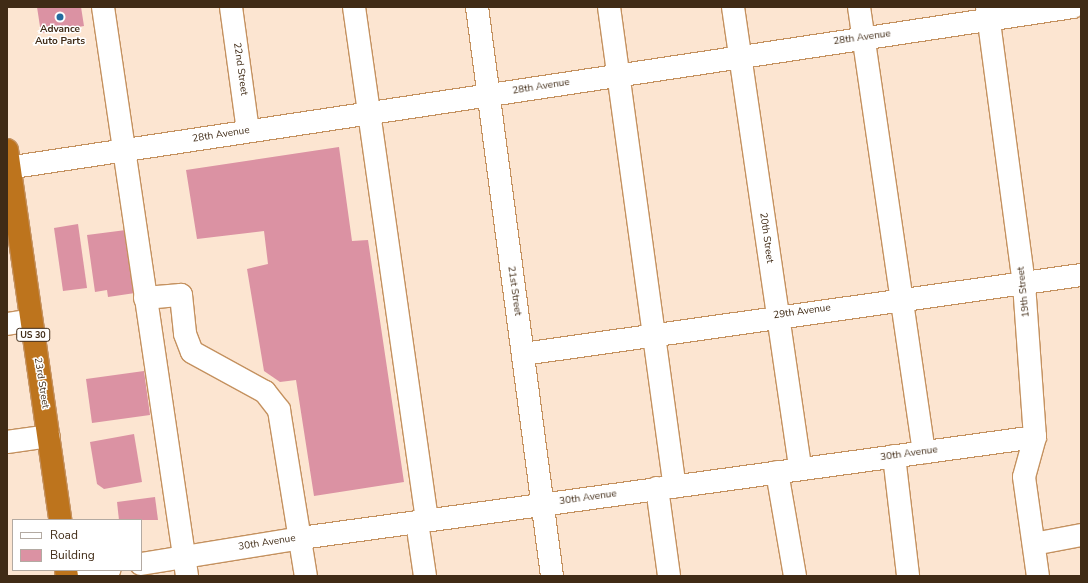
<!DOCTYPE html>
<html>
<head>
<meta charset="utf-8">
<style>
  body { margin:0 }
  #map { position:relative; width:1088px; height:583px; overflow:hidden; background:#fce5d1; font-family:"Nunito Sans",sans-serif }
  div>[style] { position:absolute }
  .building>* { inset:0; background:#db92a3 }
  .roads { filter:drop-shadow(1px 0 #c4915f) drop-shadow(-1px 0 #c4915f) drop-shadow(0 1px #c4915f) drop-shadow(0 -1px #c4915f) }
  .minor>* { height:22px; margin:-11px; padding:0 11px; transform-origin:11px; border-radius:11px; background:#fff }
  .highway>* { height:22px; margin:-11px; padding:0 11px; transform-origin:11px; border-radius:11px; background:#bd741d }
  .dots>* { width:11px; height:11px; translate:-50% -50%; box-sizing:border-box; border:2px solid #fff; border-radius:50% }
  span { translate:-50% -50%; white-space:nowrap; text-align:center; line-height:1.15; -webkit-text-stroke:3px #fff; paint-order:stroke }
  .shield-label span { padding:1px 3px; background:#fff; border:1px solid; border-radius:3px; -webkit-text-stroke-width:0 }
  .shield-label { font-size:9px; color:#402b16; font-weight:700 }
  .poi-label { font-size:10px; color:#402b16; font-weight:700 }
  .street-label { font-size:10px; color:#402b16 }
  .frame { position:absolute; inset:0; border:8px solid #402b16; pointer-events:none }
  .legend { position:absolute; left:12px; top:519px; width:130px; height:52px; box-sizing:border-box; background:#fff; border:1px solid #b3aaa2; margin:0; padding:5px 7px; list-style:none; font-size:12px; color:#402b16 }
  .legend li { display:flex; align-items:center; gap:8px; height:20px }
  .legend b { width:20px; border:1px solid #b3aaa2 }
</style>
</head>
<body>
<div id="map">
  <div class="building">
    <i style="clip-path:polygon(37px 7px,81px 7px,84px 26px,41px 33px)"></i>
    <i style="clip-path:polygon(339px 147px,352px 241px,368px 240px,404px 482px,314px 496px,296px 380px,280px 382px,264px 371px,247px 269px,268px 264px,264px 231px,197px 239px,186px 170px)"></i>
    <i style="clip-path:polygon(78px 224px,87px 288px,63px 291px,54px 228px)"></i>
    <i style="clip-path:polygon(126px 230px,135px 293px,108px 297px,107px 290px,95px 292px,87px 235px)"></i>
    <i style="clip-path:polygon(144px 371px,150px 415px,92px 423px,86px 379px)"></i>
    <i style="clip-path:polygon(134px 434px,142px 482px,104px 489px,97px 484px,90px 442px)"></i>
    <i style="clip-path:polygon(155px 497px,158px 520px,119px 520px,117px 502px)"></i>
  </div>
  <div class="roads">
    <div class="minor">
      <i style="left:103px;top:7px;width:575px;rotate:81.6deg"></i>
      <i style="left:231px;top:7px;width:125px;rotate:82.2deg"></i>
      <i style="left:354px;top:7px;width:518px;rotate:81.9deg"></i>
      <i style="left:477px;top:7px;width:574px;rotate:82.49deg"></i>
      <i style="left:609px;top:7px;width:484px;rotate:82.2deg"></i>
      <i style="left:733px;top:7px;width:466px;rotate:81.7deg"></i>
      <i style="left:859px;top:7px;width:450px;rotate:81.7deg"></i>
      <i style="left:987px;top:7px;width:279px;rotate:82.4deg"></i>
      <i style="left:1024px;top:284px;width:153px;rotate:85.9deg"></i>
      <i style="left:1035px;top:437px;width:41px;rotate:105.4deg"></i>
      <i style="left:1024px;top:477px;width:100px;rotate:82deg"></i>
      <i style="left:7px;top:168px;width:1078px;rotate:-8.59deg"></i>
      <i style="left:145px;top:298px;width:36px;rotate:-5deg"></i>
      <i style="left:181px;top:295px;width:39px;rotate:84deg"></i>
      <i style="left:185px;top:334px;width:19px;rotate:69deg"></i>
      <i style="left:192px;top:352px;width:83px;rotate:28.7deg"></i>
      <i style="left:265px;top:392px;width:23px;rotate:52deg"></i>
      <i style="left:279px;top:410px;width:168px;rotate:80.8deg"></i>
      <i style="left:7px;top:324px;width:24px;rotate:-9deg"></i>
      <i style="left:523px;top:354px;width:564px;rotate:-8.06deg"></i>
      <i style="left:7px;top:442px;width:42px;rotate:-8.1deg"></i>
      <i style="left:894px;top:456px;width:121px;rotate:83.3deg"></i>
      <i style="left:777px;top:472px;width:106px;rotate:80.2deg"></i>
      <i style="left:657px;top:488px;width:89px;rotate:82.2deg"></i>
      <i style="left:417px;top:522px;width:55px;rotate:81.6deg"></i>
      <i style="left:1034px;top:544px;width:48px;rotate:-10.8deg"></i>
      <i style="left:141px;top:564px;width:162px;rotate:-9.2deg"></i>
      <i style="left:301px;top:538px;width:741px;rotate:-7.83deg"></i>
      <i style="left:77px;top:576px;width:33px;rotate:-11deg"></i>
    </div>
    <div class="highway">
      <i style="left:7px;top:150px;width:374px;rotate:81.8deg"></i>
      <i style="left:66px;top:570px;width:6px;rotate:81deg"></i>
    </div>
  </div>
  <div class="dots">
    <i style="left:60px;top:17px;background:#236b9f"></i>
  </div>
  <div class="shield-label">
    <span style="left:33px;top:335px">US 30</span>
  </div>
  <div class="poi-label">
    <span style="left:60px;top:35px">Advance<br>Auto Parts</span>
  </div>
  <div class="street-label">
    <span style="left:862px;top:38px;rotate:-8deg">28th Avenue</span>
    <span style="left:240px;top:69px;rotate:82deg">22nd Street</span>
    <span style="left:541px;top:87px;rotate:-9deg">28th Avenue</span>
    <span style="left:221px;top:135px;rotate:-9deg">28th Avenue</span>
    <span style="left:766px;top:238px;rotate:82deg">20th Street</span>
    <span style="left:514px;top:291px;rotate:82deg">21st Street</span>
    <span style="left:1024px;top:292px;rotate:-96deg">19th Street</span>
    <span style="left:802px;top:312px;rotate:-8deg">29th Avenue</span>
    <span style="left:41px;top:383px;rotate:81deg">23rd Street</span>
    <span style="left:909px;top:454px;rotate:-8deg">30th Avenue</span>
    <span style="left:588px;top:498px;rotate:-8deg">30th Avenue</span>
    <span style="left:267px;top:543px;rotate:-9deg">30th Avenue</span>
  </div>
  <div class="frame"></div>
  <ul class="legend">
  <li><b style="height:5px;background:#fff"></b>Road</li>
  <li><b style="height:11px;background:#db92a3"></b>Building</li>
  </ul>
</div>
</body>
</html>
